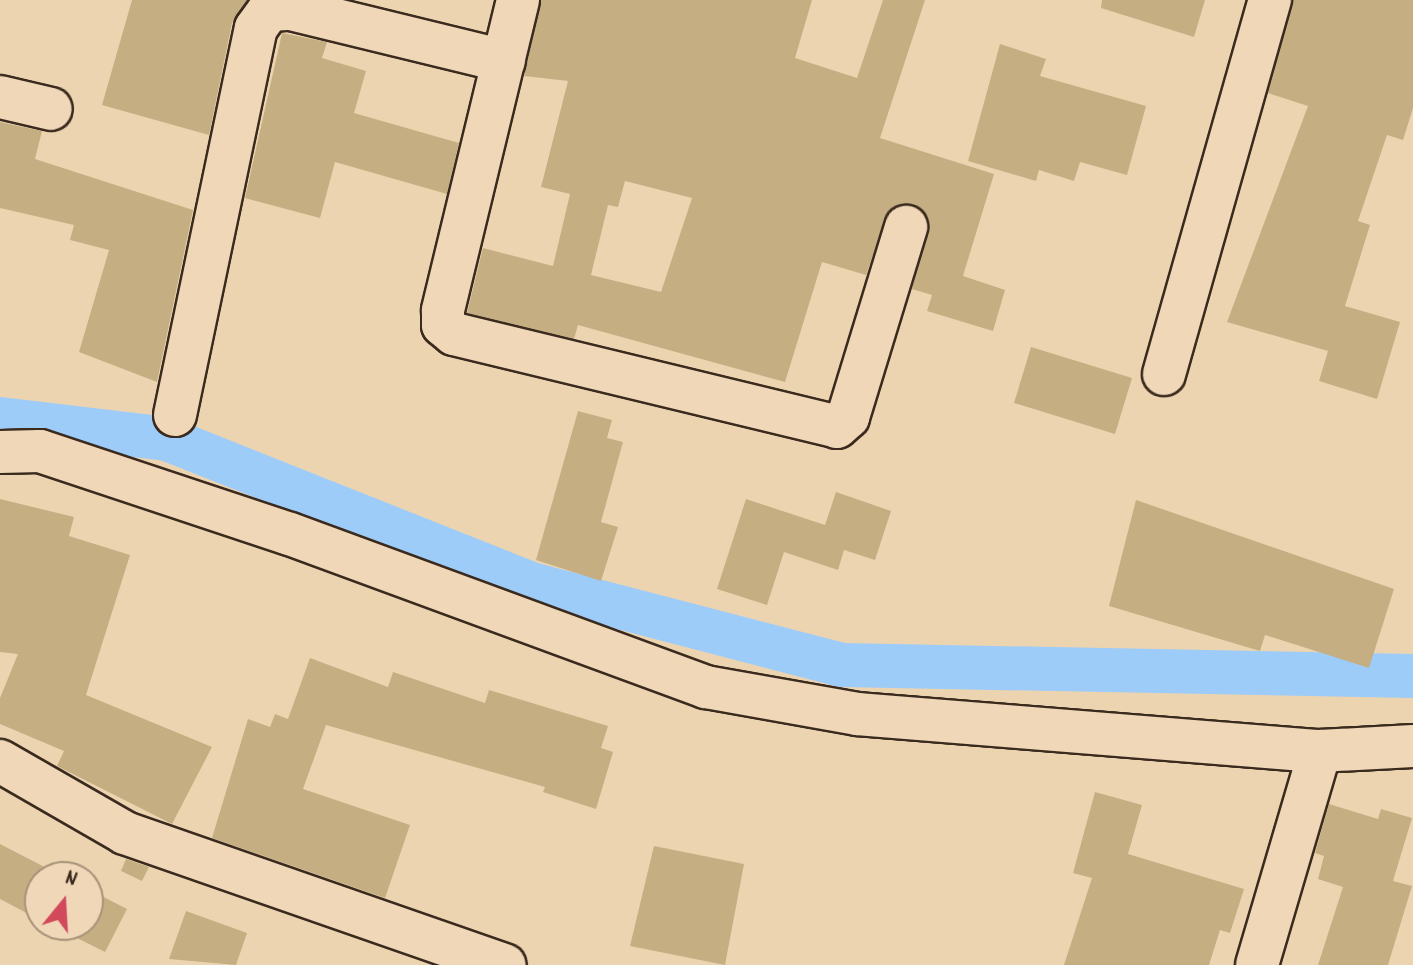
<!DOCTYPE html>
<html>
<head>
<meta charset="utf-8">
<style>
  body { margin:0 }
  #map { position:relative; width:1413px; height:965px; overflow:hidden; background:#ecd4b0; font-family:Dekko,sans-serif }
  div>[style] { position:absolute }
  .canal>* { height:44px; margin:-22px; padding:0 22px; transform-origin:22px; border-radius:22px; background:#9eccf9 }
  .building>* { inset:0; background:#c6ae83 }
  .roads { filter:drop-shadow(2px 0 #3b2a1e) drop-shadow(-2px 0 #3b2a1e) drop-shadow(0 2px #3b2a1e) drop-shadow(0 -2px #3b2a1e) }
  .minor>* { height:42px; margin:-21px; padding:0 21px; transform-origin:21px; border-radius:21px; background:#efd7b7 }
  span { translate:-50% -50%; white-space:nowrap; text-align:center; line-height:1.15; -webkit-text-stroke:8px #efd7b7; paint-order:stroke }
  .north { position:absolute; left:24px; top:861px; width:80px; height:80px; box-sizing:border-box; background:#efd7b7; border:2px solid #a7927a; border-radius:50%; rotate:18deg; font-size:22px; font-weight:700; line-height:32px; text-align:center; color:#3b2a1e }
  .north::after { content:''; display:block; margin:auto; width:28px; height:36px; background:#d1495b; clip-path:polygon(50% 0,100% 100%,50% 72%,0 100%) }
</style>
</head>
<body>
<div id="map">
  <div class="canal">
    <i style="left:0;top:419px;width:168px;rotate:6.8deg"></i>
    <i style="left:167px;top:439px;width:392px;rotate:21.7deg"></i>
    <i style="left:531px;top:584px;width:321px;rotate:14.6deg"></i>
    <i style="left:842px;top:665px;width:571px;rotate:1.1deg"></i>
  </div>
  <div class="building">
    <i style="clip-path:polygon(132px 0,247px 0,232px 23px,209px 135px,102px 105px)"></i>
    <i style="clip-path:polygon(evenodd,541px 0,812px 0,795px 58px,857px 78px,883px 0,925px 0,880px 138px,994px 174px,963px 276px,1005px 290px,993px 331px,927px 311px,932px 295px,912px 289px,929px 222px,912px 204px,889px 210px,866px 275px,822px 262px,785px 382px,578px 325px,574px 339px,467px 313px,483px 248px,553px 266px,570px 194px,541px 187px,568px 81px,524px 76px,541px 0,625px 181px,692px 198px,661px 292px,591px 275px,608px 205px,618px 207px,625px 181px)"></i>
    <i style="clip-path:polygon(1102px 0,1205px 0,1194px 37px,1101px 8px)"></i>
    <i style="clip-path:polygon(1293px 0,1413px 0,1413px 108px,1403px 140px,1387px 135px,1358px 221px,1370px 225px,1345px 306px,1400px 322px,1377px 399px,1319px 381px,1328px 351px,1227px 322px,1308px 106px,1268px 93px)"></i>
    <i style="clip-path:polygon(282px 33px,327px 42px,322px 58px,366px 71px,354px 113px,459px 143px,447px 194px,335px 162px,320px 218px,245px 198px)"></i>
    <i style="clip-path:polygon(1000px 44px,1046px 59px,1040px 76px,1146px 106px,1127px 175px,1080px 162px,1074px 181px,1039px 170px,1036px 181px,968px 161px)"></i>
    <i style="clip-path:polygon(0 122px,42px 131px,35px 159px,193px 210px,157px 382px,79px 352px,109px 250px,70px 240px,74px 225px,0 208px)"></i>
    <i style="clip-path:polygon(1031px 347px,1132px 378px,1115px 434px,1014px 403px)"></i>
    <i style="clip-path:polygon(578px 411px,612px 420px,607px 438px,623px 442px,601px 522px,618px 527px,601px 581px,536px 560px)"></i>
    <i style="clip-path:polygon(836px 492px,891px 511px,875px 560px,844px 550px,838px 570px,784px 552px,767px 605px,717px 589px,746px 499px,825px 525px)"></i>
    <i style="clip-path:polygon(0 499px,74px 517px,69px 536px,130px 555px,86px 695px,212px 747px,172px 824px,57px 766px,64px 751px,0 724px,0 698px,18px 654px,0 652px)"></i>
    <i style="clip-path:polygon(1136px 500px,1394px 589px,1369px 668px,1265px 635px,1260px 651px,1109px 606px)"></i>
    <i style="clip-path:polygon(310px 658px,388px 687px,393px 672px,485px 703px,489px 690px,608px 726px,601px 748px,613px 752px,596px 809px,543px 792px,545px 787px,326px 725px,303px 789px,410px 825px,385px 898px,212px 838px,248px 719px,270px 727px,275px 714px,288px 719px)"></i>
    <i style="clip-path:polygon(1095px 792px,1142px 805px,1128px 854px,1244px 889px,1230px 933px,1220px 930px,1209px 965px,1064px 965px,1092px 878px,1073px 873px)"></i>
    <i style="clip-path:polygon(1329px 804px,1378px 819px,1381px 809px,1412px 818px,1393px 881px,1412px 886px,1388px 965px,1318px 965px,1343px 887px,1318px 879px,1324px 856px,1315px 853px)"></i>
    <i style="clip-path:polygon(0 844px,64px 877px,40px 877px,40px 920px,0 899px)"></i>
    <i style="clip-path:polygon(654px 846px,744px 864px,725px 965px,630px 946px)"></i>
    <i style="clip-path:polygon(126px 859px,149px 867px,142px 881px,121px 871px)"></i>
    <i style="clip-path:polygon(88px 889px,127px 909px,105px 952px,51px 925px,88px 925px)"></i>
    <i style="clip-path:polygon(186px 911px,247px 933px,236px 965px,169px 959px)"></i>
  </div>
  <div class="roads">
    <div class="minor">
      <i style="left:518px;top:0;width:320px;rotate:103.6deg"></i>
      <i style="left:443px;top:311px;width:14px;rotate:90deg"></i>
      <i style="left:443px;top:325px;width:14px;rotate:39deg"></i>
      <i style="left:454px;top:334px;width:394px;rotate:13.6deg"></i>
      <i style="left:837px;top:427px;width:15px;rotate:-42deg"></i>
      <i style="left:848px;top:417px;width:199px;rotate:-73deg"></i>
      <i style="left:0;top:97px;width:52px;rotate:13.2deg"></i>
      <i style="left:1164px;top:374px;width:389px;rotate:-74.2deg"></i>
      <i style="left:175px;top:415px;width:395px;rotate:-78.2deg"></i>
      <i style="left:256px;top:28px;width:22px;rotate:-54deg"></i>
      <i style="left:269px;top:10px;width:22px;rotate:-3deg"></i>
      <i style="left:291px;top:9px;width:219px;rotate:13.7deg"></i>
      <i style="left:0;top:452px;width:40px;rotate:-1.4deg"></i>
      <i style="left:40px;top:451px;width:263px;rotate:18.4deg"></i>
      <i style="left:290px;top:534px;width:443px;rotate:20.2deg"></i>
      <i style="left:706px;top:687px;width:153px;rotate:10.1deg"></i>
      <i style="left:857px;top:714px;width:464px;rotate:4.6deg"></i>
      <i style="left:1320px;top:751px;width:93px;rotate:-3.1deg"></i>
      <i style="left:0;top:761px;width:144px;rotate:29.9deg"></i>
      <i style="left:125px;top:833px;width:402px;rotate:19.2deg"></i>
      <i style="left:1257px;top:965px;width:223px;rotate:-73.6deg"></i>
    </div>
  </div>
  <div class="north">N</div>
</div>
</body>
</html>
